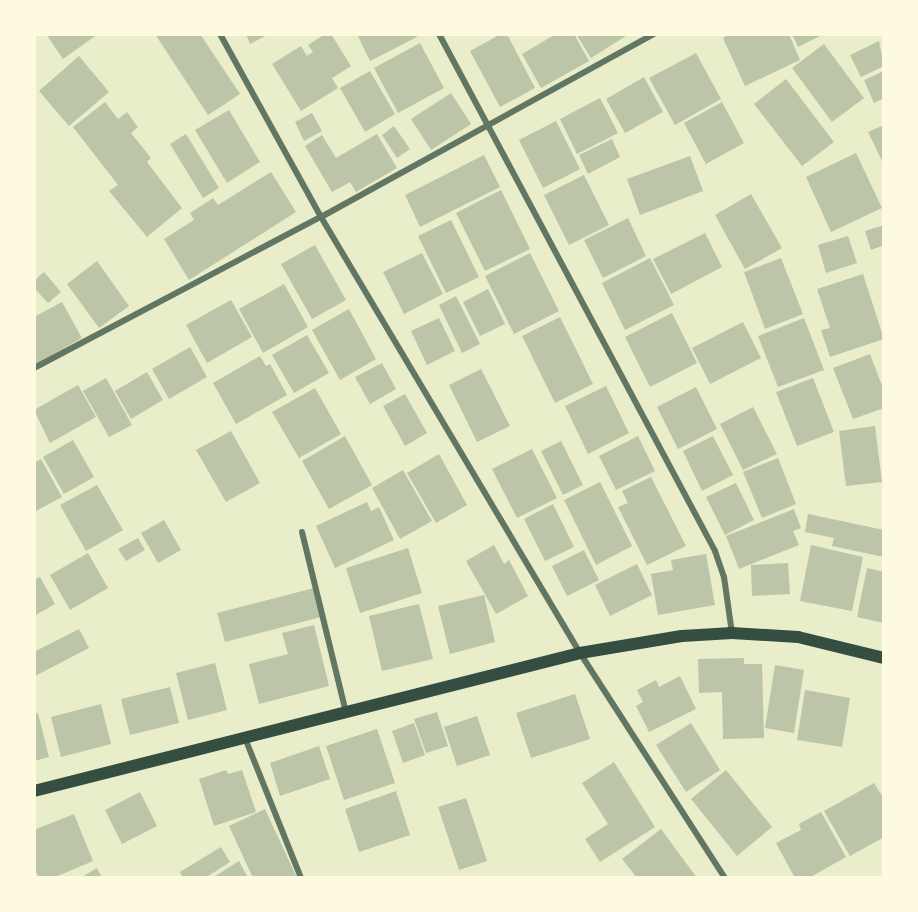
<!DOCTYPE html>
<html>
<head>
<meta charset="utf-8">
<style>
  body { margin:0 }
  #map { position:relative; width:918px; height:912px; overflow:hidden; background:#e9edc9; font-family:Raleway,sans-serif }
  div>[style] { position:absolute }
  .building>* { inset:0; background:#bcc5a7 }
  .minor>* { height:6px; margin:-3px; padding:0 3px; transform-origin:3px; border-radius:3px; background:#617663 }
  .secondary>* { height:12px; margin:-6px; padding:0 6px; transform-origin:6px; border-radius:6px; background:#344e41 }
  span { translate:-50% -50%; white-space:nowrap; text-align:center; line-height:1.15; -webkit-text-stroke:4.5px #fefae0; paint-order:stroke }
  .frame { position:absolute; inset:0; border:36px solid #fefae0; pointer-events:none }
</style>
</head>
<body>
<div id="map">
  <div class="building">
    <i style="clip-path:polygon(46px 34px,98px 34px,63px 59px)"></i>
    <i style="clip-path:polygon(155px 34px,200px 34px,240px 94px,208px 115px)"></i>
    <i style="clip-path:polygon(246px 34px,269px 34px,250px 44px)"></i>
    <i style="clip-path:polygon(325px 34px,331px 34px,351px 66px,332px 78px,338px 88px,301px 111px,272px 64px,301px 46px,307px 56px,313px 52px,308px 45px)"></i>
    <i style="clip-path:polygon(357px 34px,416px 34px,417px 37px,370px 61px)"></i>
    <i style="clip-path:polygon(501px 34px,507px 34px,535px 88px,500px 107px,470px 51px)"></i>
    <i style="clip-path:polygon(556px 34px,574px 34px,589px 61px,541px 88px,522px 54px)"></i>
    <i style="clip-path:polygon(576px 34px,629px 34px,591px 58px)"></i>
    <i style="clip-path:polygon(731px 34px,789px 34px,800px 60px,745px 86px,723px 38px)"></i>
    <i style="clip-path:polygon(792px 34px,824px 34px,798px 47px)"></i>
    <i style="clip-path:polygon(879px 41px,884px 66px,861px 77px,850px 55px)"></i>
    <i style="clip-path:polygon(420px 43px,444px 88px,398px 113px,374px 68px)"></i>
    <i style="clip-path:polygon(824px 44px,864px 98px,832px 122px,792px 68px)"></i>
    <i style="clip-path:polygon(696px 53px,721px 99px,675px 125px,649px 78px)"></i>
    <i style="clip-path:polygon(79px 56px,109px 92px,69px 126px,39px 91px)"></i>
    <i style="clip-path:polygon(370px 71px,395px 114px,365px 132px,340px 88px)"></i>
    <i style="clip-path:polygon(884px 71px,884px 98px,874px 103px,864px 80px)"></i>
    <i style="clip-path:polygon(644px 77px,663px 112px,625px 133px,606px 99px)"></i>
    <i style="clip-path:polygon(786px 79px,834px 142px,802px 166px,754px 104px)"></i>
    <i style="clip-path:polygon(451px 93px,471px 124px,431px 150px,411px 119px)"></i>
    <i style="clip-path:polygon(600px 98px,618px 133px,577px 154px,560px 119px)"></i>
    <i style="clip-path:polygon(105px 102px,118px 119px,127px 112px,138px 127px,131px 133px,151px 158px,147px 162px,182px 208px,147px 237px,109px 191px,118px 185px,73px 127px)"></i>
    <i style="clip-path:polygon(722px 102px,744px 143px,706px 164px,684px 123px)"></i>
    <i style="clip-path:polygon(229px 110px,260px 162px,227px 183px,195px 130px)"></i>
    <i style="clip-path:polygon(312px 113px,322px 131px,304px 141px,295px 122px)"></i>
    <i style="clip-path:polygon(556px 121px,580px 169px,543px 188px,519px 140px)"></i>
    <i style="clip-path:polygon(884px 125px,884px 165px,868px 132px)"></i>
    <i style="clip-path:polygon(394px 126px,410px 149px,397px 158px,382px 135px)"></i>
    <i style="clip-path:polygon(186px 134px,219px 188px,203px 198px,170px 144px)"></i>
    <i style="clip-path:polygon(377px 134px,397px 168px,356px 192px,350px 182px,332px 192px,305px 146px,322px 135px,336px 158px)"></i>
    <i style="clip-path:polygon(612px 139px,620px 157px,588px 174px,579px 155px)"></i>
    <i style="clip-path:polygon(856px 153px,882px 208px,831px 232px,806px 177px)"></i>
    <i style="clip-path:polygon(484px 155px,500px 187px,420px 227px,405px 195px)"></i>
    <i style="clip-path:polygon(690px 156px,703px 191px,640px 215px,627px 179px)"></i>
    <i style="clip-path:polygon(271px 172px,296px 212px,189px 280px,164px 239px,194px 220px,190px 213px,213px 198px,218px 205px)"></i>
    <i style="clip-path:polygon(584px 175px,609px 225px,569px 245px,544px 195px)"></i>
    <i style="clip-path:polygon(501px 190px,530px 249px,485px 271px,456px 213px)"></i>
    <i style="clip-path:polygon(751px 194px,782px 248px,745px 269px,715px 215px)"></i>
    <i style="clip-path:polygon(628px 218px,646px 256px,603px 278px,584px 240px)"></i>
    <i style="clip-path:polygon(451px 220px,479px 277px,446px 293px,418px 236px)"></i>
    <i style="clip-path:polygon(884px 225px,884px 245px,871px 250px,865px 231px)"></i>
    <i style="clip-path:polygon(705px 233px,722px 267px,671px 294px,653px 259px)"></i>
    <i style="clip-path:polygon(848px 236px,857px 263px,826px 273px,818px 245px)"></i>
    <i style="clip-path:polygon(315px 245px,346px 300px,312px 319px,281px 264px)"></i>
    <i style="clip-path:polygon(422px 253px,443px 294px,404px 314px,383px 272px)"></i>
    <i style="clip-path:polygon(530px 253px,559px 311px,514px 334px,485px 276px)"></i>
    <i style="clip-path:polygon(650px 258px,674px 305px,625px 330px,602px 283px)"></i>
    <i style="clip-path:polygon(781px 258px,803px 314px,765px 329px,744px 272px)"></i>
    <i style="clip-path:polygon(97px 261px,129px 306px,99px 328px,67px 284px)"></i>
    <i style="clip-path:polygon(44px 272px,61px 292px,48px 303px,34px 288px,34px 281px)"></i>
    <i style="clip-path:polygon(863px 274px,884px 339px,830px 357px,821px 330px,830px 328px,817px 289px)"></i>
    <i style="clip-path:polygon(284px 284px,308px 327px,263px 353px,239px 309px)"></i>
    <i style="clip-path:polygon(488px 289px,505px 324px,480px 336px,463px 302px)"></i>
    <i style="clip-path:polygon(456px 296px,480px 344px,462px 353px,439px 305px)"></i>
    <i style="clip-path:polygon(231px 300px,252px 337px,207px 363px,186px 325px)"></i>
    <i style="clip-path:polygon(62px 302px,82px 338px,36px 364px,34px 317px)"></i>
    <i style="clip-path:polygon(349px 309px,376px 359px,340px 380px,312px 330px)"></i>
    <i style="clip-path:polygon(672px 313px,697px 363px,650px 387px,625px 337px)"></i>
    <i style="clip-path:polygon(560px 317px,593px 384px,555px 403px,522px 336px)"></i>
    <i style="clip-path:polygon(439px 318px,455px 351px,427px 365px,411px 331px)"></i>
    <i style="clip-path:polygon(804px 318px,824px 370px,778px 387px,758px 336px)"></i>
    <i style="clip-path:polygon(743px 322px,761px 358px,710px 384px,692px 348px)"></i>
    <i style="clip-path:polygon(307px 335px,329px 373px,294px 393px,272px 355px)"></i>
    <i style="clip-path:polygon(190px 347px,207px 377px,169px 399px,152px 369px)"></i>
    <i style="clip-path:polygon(870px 354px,884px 391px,884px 408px,853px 419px,833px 368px)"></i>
    <i style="clip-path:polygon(260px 356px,266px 366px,270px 364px,287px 395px,236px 424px,213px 383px)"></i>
    <i style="clip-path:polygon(382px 363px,396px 389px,370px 404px,355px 377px)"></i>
    <i style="clip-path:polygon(481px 369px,510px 426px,477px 442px,449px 385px)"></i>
    <i style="clip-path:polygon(147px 372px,163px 400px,131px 419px,115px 391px)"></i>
    <i style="clip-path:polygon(106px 378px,132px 425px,109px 437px,83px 391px)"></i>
    <i style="clip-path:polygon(813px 378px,834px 432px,797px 446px,776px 392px)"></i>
    <i style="clip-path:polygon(78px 385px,96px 417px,50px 443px,34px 410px)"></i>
    <i style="clip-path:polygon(606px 386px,629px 433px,588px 454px,565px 406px)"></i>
    <i style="clip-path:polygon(696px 387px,717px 429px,678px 449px,657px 407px)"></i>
    <i style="clip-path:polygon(315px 388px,341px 434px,299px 458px,272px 412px)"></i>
    <i style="clip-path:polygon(405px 394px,427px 433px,405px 446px,383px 406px)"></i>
    <i style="clip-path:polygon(753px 407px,777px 454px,743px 470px,720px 424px)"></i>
    <i style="clip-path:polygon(875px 426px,882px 482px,846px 486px,839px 431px)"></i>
    <i style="clip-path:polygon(231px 431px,260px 483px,226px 502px,196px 450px)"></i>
    <i style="clip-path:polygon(345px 436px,372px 485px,329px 509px,302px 461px)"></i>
    <i style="clip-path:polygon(638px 436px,655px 471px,616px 490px,599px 456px)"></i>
    <i style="clip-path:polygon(713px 436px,733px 475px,702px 491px,683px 451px)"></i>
    <i style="clip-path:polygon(73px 440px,94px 477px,64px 494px,43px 457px)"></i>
    <i style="clip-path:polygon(561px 441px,583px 485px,563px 495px,541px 451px)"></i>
    <i style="clip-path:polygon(532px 449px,557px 498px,517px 518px,492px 469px)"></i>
    <i style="clip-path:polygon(439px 454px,467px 505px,436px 523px,407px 473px)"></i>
    <i style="clip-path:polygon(778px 458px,796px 504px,762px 518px,743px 472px)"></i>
    <i style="clip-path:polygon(41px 459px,62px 497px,34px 512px,34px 463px)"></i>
    <i style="clip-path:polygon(403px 470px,432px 521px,400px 539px,372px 488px)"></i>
    <i style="clip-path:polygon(651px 477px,686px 546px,647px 565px,618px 507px,628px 503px,622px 491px)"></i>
    <i style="clip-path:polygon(600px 482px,632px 546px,596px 565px,564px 500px)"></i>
    <i style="clip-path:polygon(736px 483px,754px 520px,725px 535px,706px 497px)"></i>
    <i style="clip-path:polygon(97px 485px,123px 530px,86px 551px,60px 505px)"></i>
    <i style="clip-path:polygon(367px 502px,371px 511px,379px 507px,394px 540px,335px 568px,316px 526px)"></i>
    <i style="clip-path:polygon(553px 504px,574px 547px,545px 561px,524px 519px)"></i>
    <i style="clip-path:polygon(794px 509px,801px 528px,793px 531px,799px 545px,739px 569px,726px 536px)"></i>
    <i style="clip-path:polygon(808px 514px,884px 530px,884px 557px,832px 546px,834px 538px,805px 532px)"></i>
    <i style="clip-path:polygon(164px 520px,181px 550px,158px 563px,141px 533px)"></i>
    <i style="clip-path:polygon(138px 538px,145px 550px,126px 561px,118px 549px)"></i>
    <i style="clip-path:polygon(494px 545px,504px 564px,509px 560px,528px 596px,496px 614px,466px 561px)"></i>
    <i style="clip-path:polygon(811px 545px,863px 557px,852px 611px,800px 601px)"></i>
    <i style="clip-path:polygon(408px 548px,422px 593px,360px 613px,346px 568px)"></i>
    <i style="clip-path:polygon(584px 550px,599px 580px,567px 596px,552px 566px)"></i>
    <i style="clip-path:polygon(88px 553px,108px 588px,70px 610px,50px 575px)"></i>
    <i style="clip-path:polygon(706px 554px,715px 605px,658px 615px,651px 574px,673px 570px,671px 560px)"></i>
    <i style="clip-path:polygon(788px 563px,790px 594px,752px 596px,751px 565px)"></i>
    <i style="clip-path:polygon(637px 564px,652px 595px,610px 616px,595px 585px)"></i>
    <i style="clip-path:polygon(867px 568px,884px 572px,884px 623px,857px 617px)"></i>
    <i style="clip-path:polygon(40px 577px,55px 604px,34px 616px,34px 580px)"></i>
    <i style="clip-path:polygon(314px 588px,321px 617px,225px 642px,217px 613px)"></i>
    <i style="clip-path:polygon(484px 595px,495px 642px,450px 654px,438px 606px)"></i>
    <i style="clip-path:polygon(419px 604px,433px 659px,382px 671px,369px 616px)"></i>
    <i style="clip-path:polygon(314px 625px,329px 686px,259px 704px,249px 664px,288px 654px,282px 633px)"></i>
    <i style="clip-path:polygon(79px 629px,89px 648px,35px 676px,34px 652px)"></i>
    <i style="clip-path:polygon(744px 658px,744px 664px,762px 664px,764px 738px,723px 739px,722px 692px,699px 693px,698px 659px)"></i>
    <i style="clip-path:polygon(215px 663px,227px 710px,188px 720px,176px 673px)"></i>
    <i style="clip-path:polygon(775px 665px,804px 670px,794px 733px,765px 728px)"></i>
    <i style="clip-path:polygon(680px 676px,696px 709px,649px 732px,636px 706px,643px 702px,637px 690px,656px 680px,659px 687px)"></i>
    <i style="clip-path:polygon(170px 687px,179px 723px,130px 735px,121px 699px)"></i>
    <i style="clip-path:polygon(805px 690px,850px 698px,842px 747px,797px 740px)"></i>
    <i style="clip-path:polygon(575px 694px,590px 739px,531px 758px,516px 713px)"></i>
    <i style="clip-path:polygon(101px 704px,111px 744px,61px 757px,51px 717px)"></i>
    <i style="clip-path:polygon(437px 712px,448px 746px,426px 753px,414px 719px)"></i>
    <i style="clip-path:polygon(38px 713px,49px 757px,34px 761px,34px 714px)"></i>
    <i style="clip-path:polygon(477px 716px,490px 755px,457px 766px,444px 727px)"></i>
    <i style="clip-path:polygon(414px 723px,425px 755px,403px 763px,392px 731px)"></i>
    <i style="clip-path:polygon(691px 723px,720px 770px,686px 792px,656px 745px)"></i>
    <i style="clip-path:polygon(377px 729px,395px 783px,344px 800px,326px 746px)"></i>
    <i style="clip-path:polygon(319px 746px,330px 779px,280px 796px,270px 763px)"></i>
    <i style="clip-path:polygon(614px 762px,655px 827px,600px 862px,585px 839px,608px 824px,582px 783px)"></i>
    <i style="clip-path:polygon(226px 770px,228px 774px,242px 770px,256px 812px,214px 826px,199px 779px)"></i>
    <i style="clip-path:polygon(726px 770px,772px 827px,737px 856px,691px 799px)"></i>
    <i style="clip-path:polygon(874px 783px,884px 799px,884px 837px,850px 856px,824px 811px)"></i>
    <i style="clip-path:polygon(396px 791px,410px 835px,359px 852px,345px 809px)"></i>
    <i style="clip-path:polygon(140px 792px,157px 826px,122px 844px,105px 810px)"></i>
    <i style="clip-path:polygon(466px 798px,487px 861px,459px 870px,438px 807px)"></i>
    <i style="clip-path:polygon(265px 809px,297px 878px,253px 878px,229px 826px)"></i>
    <i style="clip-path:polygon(821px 812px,846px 857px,809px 878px,795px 878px,776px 843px,801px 830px,799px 824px)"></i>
    <i style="clip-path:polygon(74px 814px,93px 861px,53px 878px,39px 878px,34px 867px,34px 830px)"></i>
    <i style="clip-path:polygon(661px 829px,697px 878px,637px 878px,622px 859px)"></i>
    <i style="clip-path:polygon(221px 847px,230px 862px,205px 878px,183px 878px,180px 872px)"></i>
    <i style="clip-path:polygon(239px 861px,248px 878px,212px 878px)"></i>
    <i style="clip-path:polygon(97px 868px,102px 878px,80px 878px)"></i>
  </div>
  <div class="minor">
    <i style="left:220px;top:34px;width:209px;rotate:61.1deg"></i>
    <i style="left:321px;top:217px;width:507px;rotate:59.29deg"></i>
    <i style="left:580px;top:653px;width:268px;rotate:57.2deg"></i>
    <i style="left:439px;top:34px;width:586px;rotate:61.9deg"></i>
    <i style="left:715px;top:551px;width:28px;rotate:71deg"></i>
    <i style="left:724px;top:577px;width:57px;rotate:81.9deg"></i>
    <i style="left:34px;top:368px;width:324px;rotate:-27.8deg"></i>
    <i style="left:321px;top:217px;width:380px;rotate:-28.8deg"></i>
    <i style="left:302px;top:532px;width:185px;rotate:76.3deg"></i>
    <i style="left:245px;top:738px;width:151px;rotate:68.2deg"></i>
  </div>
  <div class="secondary">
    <i style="left:34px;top:791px;width:563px;rotate:-14.18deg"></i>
    <i style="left:580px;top:653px;width:103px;rotate:-9.5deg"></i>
    <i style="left:682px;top:636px;width:50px;rotate:-3.4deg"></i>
    <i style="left:732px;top:633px;width:66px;rotate:3.5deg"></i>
    <i style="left:798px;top:637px;width:89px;rotate:13.7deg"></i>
  </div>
  <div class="frame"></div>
</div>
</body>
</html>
